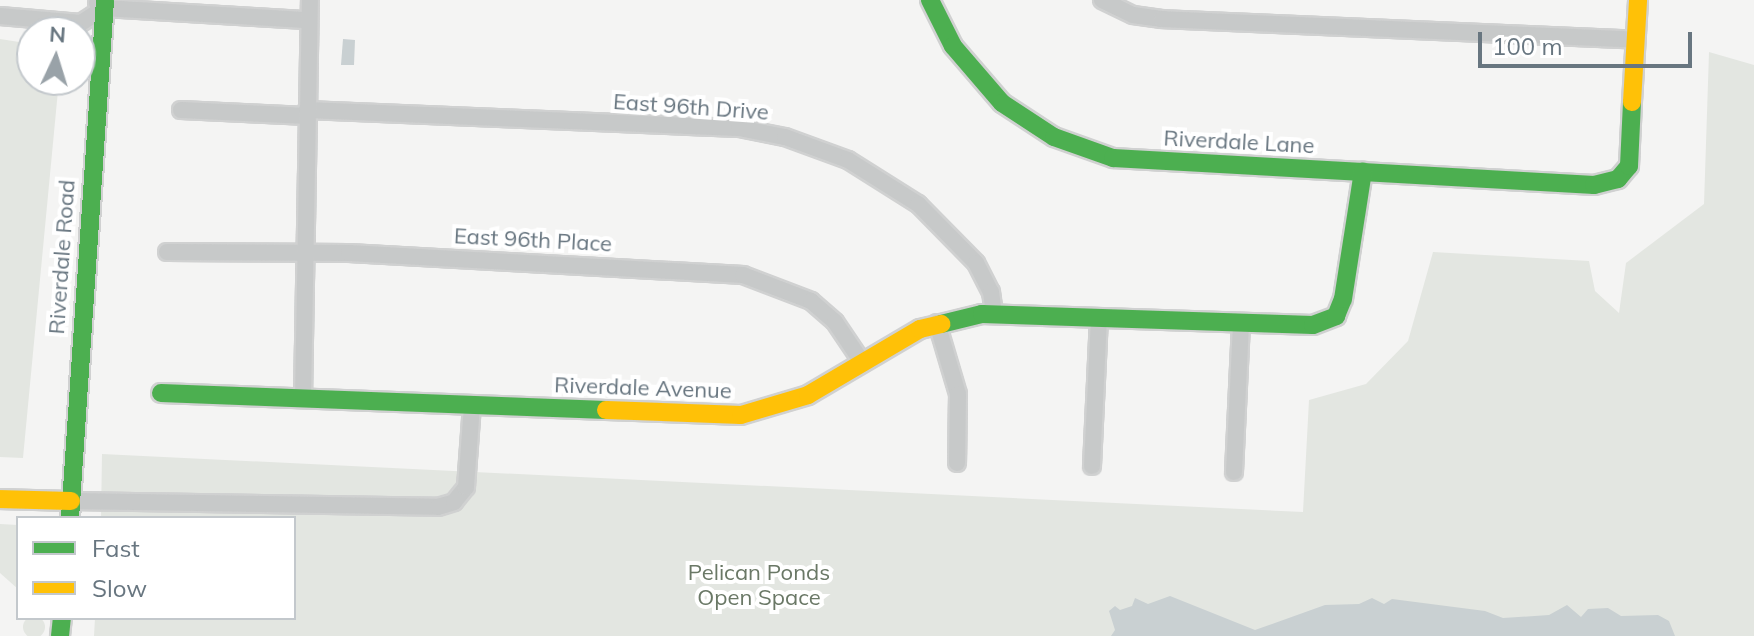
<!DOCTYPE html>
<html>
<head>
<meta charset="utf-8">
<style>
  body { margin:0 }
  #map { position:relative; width:1754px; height:636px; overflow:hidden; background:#f4f4f3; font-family:Mulish,sans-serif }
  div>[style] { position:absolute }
  .green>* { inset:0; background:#e3e6e1 }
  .round { border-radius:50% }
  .water>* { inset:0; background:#c9d0d2 }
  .roads { filter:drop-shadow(2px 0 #d0d1d1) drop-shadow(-2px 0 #d0d1d1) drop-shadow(0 2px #d0d1d1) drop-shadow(0 -2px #d0d1d1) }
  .street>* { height:16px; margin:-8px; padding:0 8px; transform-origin:8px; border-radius:8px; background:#c7c9c9 }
  .fast>* { height:18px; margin:-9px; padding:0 9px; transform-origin:9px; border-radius:9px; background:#4caf50 }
  .slow>* { height:18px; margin:-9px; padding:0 9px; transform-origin:9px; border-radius:9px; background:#ffc107 }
  span { translate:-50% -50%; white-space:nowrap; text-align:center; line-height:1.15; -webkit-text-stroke:8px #fff; paint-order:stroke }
  .street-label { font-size:22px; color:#687680 }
  .park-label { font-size:22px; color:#6a7866 }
  .legend { position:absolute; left:16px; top:516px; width:280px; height:104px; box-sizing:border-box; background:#fff; border:2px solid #c3c8cc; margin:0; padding:10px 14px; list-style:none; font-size:24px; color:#687680 }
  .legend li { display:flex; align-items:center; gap:16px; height:40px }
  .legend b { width:40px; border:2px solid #c3c8cc }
  .north { position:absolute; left:16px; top:16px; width:80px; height:80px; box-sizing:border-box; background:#fff; border:2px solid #c3c8cc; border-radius:50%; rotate:4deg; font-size:22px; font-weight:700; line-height:32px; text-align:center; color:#687680 }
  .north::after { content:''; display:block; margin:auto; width:28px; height:36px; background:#99a2a8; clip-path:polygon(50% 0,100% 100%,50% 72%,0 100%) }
  .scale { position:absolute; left:1478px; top:32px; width:214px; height:36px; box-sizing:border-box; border:4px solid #687680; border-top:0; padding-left:10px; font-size:24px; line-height:28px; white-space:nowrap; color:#687680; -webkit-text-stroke:6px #fff; paint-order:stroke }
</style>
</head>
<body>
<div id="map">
  <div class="green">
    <i style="clip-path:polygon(0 39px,32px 44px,32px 80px,59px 80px,23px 458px,0 457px)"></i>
    <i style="clip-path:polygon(1709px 52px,1754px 65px,1754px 636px,94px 636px,95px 618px,294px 618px,294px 518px,101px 518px,102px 454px,1303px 512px,1309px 400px,1366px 384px,1408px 341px,1433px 252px,1589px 261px,1595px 291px,1619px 313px,1626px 263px,1704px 204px)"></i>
    <i style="clip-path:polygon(0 524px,18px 525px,18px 589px,0 573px)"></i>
    <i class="round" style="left:23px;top:616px;width:22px;height:22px"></i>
  </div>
  <div class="water">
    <i style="clip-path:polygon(343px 39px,355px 40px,354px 65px,341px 65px)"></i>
    <i style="clip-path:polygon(1170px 596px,1255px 630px,1325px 605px,1359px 604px,1372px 598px,1384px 604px,1392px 599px,1485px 611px,1503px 618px,1549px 615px,1567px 605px,1581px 617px,1588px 609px,1608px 608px,1621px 616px,1658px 615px,1669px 621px,1675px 636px,1111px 636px,1115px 630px,1109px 611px,1115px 606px,1120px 610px,1132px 606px,1135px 598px,1148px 604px)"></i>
  </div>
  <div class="roads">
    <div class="street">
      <i style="left:1102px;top:0;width:34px;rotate:26deg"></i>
      <i style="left:1133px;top:15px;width:29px;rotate:8deg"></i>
      <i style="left:1162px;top:19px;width:474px;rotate:2.5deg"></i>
      <i style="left:97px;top:3px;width:9px;rotate:36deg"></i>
      <i style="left:104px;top:8px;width:205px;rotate:3.4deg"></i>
      <i style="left:0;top:16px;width:81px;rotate:4.9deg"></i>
      <i style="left:81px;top:23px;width:27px;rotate:-33deg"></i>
      <i style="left:181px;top:110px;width:126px;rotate:2.7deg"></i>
      <i style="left:307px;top:110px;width:432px;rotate:2.4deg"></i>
      <i style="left:739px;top:128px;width:47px;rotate:11.1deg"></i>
      <i style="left:785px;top:137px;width:67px;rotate:20.1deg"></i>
      <i style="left:848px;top:160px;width:83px;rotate:32.2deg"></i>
      <i style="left:918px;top:204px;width:83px;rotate:45.5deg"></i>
      <i style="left:976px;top:263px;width:33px;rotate:63deg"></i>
      <i style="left:991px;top:292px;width:21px;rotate:82deg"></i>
      <i style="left:167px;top:252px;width:182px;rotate:0.3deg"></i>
      <i style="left:349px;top:253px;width:395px;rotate:3.2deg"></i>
      <i style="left:743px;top:275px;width:73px;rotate:20.9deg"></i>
      <i style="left:811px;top:301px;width:32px;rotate:41deg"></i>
      <i style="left:835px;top:322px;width:48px;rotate:56deg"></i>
      <i style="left:937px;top:323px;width:74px;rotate:73.5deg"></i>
      <i style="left:958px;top:394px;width:69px;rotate:90.8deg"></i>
      <i style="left:303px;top:398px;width:398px;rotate:-89deg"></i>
      <i style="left:1092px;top:466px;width:149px;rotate:-87.3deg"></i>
      <i style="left:1234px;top:472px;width:149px;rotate:-87.3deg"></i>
      <i style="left:71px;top:501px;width:367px;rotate:0.9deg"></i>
      <i style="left:438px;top:507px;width:17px;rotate:-17deg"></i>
      <i style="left:454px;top:502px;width:19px;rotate:-51deg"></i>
      <i style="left:466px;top:487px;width:81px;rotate:-85.8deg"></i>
    </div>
    <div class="fast">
      <i style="left:930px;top:0;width:51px;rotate:63.4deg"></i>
      <i style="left:953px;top:46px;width:75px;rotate:49.3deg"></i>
      <i style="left:1002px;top:103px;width:62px;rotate:33.2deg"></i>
      <i style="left:1054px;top:137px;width:63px;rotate:19.6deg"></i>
      <i style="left:1113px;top:158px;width:482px;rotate:3.2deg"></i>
      <i style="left:1594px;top:185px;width:25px;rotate:-14deg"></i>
      <i style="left:1618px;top:179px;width:17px;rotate:-50deg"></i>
      <i style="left:1629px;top:166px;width:64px;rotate:-87.3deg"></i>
      <i style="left:941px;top:324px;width:42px;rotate:-13.7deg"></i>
      <i style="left:982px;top:314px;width:331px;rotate:1.9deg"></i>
      <i style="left:1313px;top:325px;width:25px;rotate:-21deg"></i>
      <i style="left:1336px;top:316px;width:18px;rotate:-68deg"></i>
      <i style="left:1343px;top:299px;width:129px;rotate:-81.1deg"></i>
      <i style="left:161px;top:393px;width:445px;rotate:2.2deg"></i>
      <i style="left:70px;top:518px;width:519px;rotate:-86.13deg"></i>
      <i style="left:60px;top:636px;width:18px;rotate:-84deg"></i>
    </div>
    <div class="slow">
      <i style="left:1632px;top:102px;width:102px;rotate:-86.6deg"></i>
      <i style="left:606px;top:410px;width:135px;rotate:2.1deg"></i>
      <i style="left:741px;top:415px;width:70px;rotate:-16.6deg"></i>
      <i style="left:808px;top:395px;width:130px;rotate:-30.5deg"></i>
      <i style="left:920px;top:329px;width:22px;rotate:-13deg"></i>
      <i style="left:0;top:499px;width:71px;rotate:1.6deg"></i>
    </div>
  </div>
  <div class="street-label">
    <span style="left:691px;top:107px;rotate:4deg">East 96th Drive</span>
    <span style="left:1239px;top:142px;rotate:3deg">Riverdale Lane</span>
    <span style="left:533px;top:240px;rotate:3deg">East 96th Place</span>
    <span style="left:62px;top:257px;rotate:-86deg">Riverdale Road</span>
    <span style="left:643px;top:388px;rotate:2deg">Riverdale Avenue</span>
  </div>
  <div class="park-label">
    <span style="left:759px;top:585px">Pelican Ponds<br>Open Space</span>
  </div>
  <ul class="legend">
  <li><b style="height:10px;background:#4caf50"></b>Fast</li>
  <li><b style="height:10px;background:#ffc107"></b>Slow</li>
  </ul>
  <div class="north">N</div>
  <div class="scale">100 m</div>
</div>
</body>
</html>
